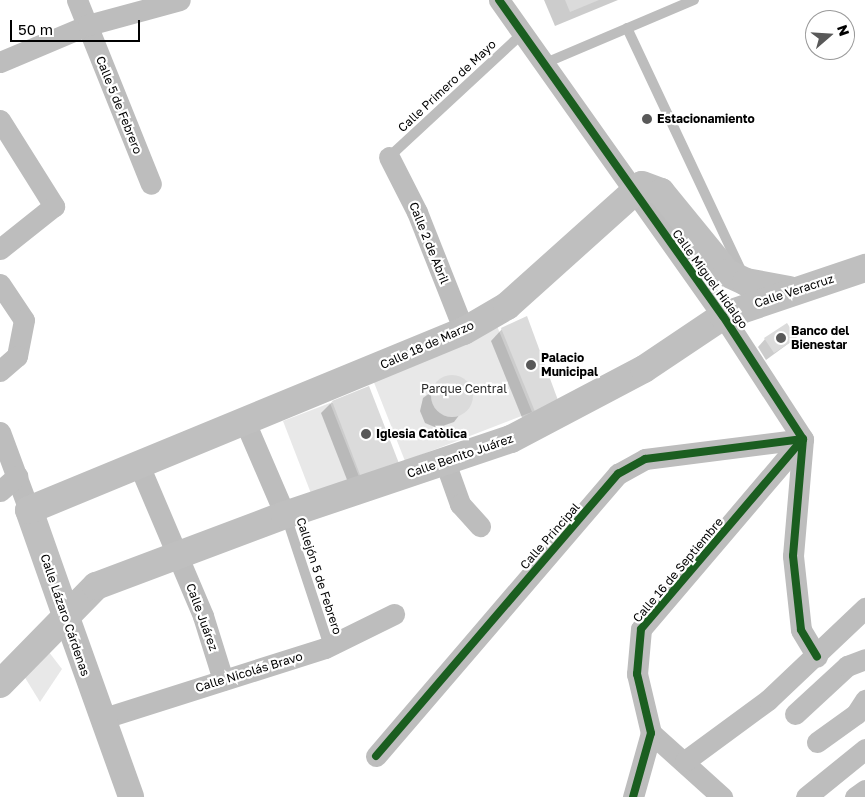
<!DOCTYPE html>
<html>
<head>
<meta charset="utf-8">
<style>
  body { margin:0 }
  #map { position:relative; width:865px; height:797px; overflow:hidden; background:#fff; font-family:"Golos Text",sans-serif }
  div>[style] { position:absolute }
  .green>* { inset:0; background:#e8e8e8 }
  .shadow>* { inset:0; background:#0003 }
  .building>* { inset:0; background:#dbdbdb }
  .round { border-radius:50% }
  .service>* { height:10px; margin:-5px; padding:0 5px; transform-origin:5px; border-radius:5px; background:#bdbdbd }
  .minor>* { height:21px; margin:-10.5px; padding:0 10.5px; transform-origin:10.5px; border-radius:10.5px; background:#bdbdbd }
  .tertiary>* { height:26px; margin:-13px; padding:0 13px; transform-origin:13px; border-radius:13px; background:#bdbdbd }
  .secondary>* { height:28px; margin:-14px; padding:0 14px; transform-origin:14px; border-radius:14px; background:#bfbfbf }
  .cycleway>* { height:8px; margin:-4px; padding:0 4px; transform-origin:4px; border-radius:4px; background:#1b5e20 }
  .dots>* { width:14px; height:14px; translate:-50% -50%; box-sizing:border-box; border:2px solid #fff; border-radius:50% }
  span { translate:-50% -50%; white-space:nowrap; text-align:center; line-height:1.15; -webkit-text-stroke:4.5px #fff; paint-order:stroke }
  .street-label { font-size:12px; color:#000 }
  .poi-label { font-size:12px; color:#000; font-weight:700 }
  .left { translate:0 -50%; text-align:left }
  .park-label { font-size:12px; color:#2c2c2c }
  .north { position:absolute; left:805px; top:10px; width:50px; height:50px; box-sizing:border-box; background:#fff; border:1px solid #999; border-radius:50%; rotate:71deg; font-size:14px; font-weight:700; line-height:20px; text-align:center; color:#000 }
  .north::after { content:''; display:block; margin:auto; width:18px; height:22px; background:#595959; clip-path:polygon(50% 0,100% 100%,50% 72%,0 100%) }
  .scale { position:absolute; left:10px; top:20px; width:130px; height:22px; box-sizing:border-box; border:2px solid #000; border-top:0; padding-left:6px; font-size:15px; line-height:18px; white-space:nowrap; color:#000; -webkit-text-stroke:4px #fff; paint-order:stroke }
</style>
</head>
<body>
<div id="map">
  <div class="green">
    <i style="clip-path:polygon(497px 326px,532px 412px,405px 461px,371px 375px)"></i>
    <i style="clip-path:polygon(330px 403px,360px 479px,312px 496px,283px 421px)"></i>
    <i style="clip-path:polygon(45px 647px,62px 669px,40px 702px,24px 676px)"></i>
  </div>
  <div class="shadow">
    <i style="clip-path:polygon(544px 0,618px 0,555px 26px)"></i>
    <i style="clip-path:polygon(502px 329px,557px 402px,525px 425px,491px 341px)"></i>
    <i style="clip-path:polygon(796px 338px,766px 360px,758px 347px,765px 339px)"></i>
    <i style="clip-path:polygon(452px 377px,469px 386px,472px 398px,454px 422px,437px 428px,425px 423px,420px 411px,423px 398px)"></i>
    <i style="clip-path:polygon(332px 402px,398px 466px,351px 490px,321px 413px)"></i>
  </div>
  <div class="building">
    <i style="clip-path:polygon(565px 0,599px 0,570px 12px)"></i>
    <i style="clip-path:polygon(527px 316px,559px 403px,536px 414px,501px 328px)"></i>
    <i style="clip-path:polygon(787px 323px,797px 338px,774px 353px,764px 338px)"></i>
    <i class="round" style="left:431px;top:375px;width:42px;height:42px"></i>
    <i style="clip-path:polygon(369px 386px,400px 466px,362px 480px,332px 401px)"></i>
  </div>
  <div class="service">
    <i style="left:627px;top:28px;width:272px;rotate:64.8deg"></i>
    <i style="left:543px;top:64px;width:164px;rotate:-23deg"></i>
    <i style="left:389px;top:157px;width:181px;rotate:-42.8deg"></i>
    <i style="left:286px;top:516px;width:137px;rotate:71.7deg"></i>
  </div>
  <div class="minor">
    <i style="left:77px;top:0;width:198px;rotate:68.1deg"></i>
    <i style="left:499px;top:0;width:387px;rotate:54.7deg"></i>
    <i style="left:723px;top:316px;width:147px;rotate:57deg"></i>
    <i style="left:803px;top:439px;width:117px;rotate:94.9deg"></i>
    <i style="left:793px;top:556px;width:74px;rotate:83.8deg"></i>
    <i style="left:801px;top:630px;width:31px;rotate:59deg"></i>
    <i style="left:0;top:62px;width:95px;rotate:-22.8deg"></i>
    <i style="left:88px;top:25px;width:95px;rotate:-15.2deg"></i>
    <i style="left:0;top:120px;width:102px;rotate:57.9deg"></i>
    <i style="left:54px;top:206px;width:69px;rotate:141.5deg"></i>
    <i style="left:389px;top:157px;width:62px;rotate:63deg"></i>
    <i style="left:417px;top:212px;width:128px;rotate:68.4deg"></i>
    <i style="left:0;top:284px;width:43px;rotate:56.3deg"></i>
    <i style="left:24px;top:320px;width:37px;rotate:101deg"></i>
    <i style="left:17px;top:356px;width:23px;rotate:139deg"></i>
    <i style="left:245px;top:422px;width:101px;rotate:66.7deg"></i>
    <i style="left:0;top:432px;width:83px;rotate:69.6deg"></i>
    <i style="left:445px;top:462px;width:45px;rotate:70.3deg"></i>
    <i style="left:460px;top:504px;width:30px;rotate:48deg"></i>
    <i style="left:139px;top:465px;width:164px;rotate:67deg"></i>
    <i style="left:203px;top:616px;width:67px;rotate:72.6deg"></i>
    <i style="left:0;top:491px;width:23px;rotate:-41deg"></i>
    <i style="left:795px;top:714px;width:71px;rotate:-42.7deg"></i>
    <i style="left:847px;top:666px;width:19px;rotate:-21deg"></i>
    <i style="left:101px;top:719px;width:235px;rotate:-17.6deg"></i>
    <i style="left:325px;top:648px;width:77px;rotate:-26.2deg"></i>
    <i style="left:651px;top:733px;width:96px;rotate:42deg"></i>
    <i style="left:817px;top:742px;width:48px;rotate:-35.7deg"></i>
    <i style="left:856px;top:714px;width:17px;rotate:-57deg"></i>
    <i style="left:376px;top:756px;width:372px;rotate:-49.4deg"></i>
    <i style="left:618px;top:474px;width:31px;rotate:-29deg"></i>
    <i style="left:645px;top:459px;width:159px;rotate:-7.2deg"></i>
    <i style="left:685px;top:761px;width:103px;rotate:-36.3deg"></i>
    <i style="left:768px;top:700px;width:134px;rotate:-43.5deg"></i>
    <i style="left:633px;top:797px;width:66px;rotate:-74.3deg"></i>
    <i style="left:651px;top:733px;width:61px;rotate:-103.3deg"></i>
    <i style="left:637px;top:674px;width:45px;rotate:-84.9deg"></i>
    <i style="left:641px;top:629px;width:247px;rotate:-49.6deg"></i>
    <i style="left:806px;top:797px;width:76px;rotate:-39.1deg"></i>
    <i style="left:855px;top:797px;width:12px;rotate:-35deg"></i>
  </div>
  <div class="tertiary">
    <i style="left:66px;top:615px;width:193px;rotate:70.3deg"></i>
  </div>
  <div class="secondary">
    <i style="left:66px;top:615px;width:111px;rotate:-109.4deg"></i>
    <i style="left:29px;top:510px;width:470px;rotate:-22.4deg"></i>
    <i style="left:464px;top:331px;width:50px;rotate:-30.2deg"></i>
    <i style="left:507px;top:306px;width:181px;rotate:-41.9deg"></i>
    <i style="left:642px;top:185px;width:20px;rotate:20deg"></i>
    <i style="left:661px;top:192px;width:104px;rotate:50.8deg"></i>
    <i style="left:727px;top:273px;width:21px;rotate:25deg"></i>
    <i style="left:746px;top:282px;width:44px;rotate:10.5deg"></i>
    <i style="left:0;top:684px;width:137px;rotate:-45.6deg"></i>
    <i style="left:96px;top:586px;width:202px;rotate:-20.6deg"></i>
    <i style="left:285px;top:515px;width:238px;rotate:-18.6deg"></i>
    <i style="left:511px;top:439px;width:150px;rotate:-27.8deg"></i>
    <i style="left:644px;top:369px;width:95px;rotate:-33.9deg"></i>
    <i style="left:723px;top:316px;width:150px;rotate:-18.7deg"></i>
  </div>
  <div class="cycleway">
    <i style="left:499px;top:0;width:387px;rotate:54.7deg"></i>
    <i style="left:723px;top:316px;width:147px;rotate:57deg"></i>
    <i style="left:803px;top:439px;width:117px;rotate:94.9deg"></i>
    <i style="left:793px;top:556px;width:74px;rotate:83.8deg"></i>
    <i style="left:801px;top:630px;width:31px;rotate:59deg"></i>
    <i style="left:376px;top:756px;width:372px;rotate:-49.4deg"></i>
    <i style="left:618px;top:474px;width:31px;rotate:-29deg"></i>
    <i style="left:645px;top:459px;width:159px;rotate:-7.2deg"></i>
    <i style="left:633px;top:797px;width:66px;rotate:-74.3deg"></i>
    <i style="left:651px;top:733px;width:61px;rotate:-103.3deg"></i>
    <i style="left:637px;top:674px;width:45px;rotate:-84.9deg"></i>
    <i style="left:641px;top:629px;width:247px;rotate:-49.6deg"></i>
  </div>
  <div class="dots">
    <i style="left:647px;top:119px;background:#595959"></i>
    <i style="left:781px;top:338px;background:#595959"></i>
    <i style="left:531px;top:365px;background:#595959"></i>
    <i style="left:366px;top:434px;background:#595959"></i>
  </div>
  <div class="street-label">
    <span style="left:447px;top:86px;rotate:-43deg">Calle Primero de Mayo</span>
    <span style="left:119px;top:105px;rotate:68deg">Calle 5 de Febrero</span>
    <span style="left:429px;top:243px;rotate:68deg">Calle 2 de Abril</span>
    <span style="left:710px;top:279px;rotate:54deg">Calle Miguel Hidalgo</span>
    <span style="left:794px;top:291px;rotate:-18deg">Calle Veracruz</span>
    <span style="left:427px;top:345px;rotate:-24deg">Calle 18 de Marzo</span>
    <span style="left:460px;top:456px;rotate:-19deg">Calle Benito Juárez</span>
    <span style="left:550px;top:536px;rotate:-49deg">Calle Principal</span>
    <span style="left:678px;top:570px;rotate:-50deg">Calle 16 de Septiembre</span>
    <span style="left:319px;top:576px;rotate:72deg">Callejón 5 de Febrero</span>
    <span style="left:65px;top:615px;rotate:71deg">Calle Lázaro Cárdenas</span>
    <span style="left:202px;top:617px;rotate:70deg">Calle Juárez</span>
    <span style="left:249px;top:672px;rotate:-17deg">Calle Nicolás Bravo</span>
  </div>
  <div class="poi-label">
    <span class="left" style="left:657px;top:119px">Estacionamiento</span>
    <span class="left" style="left:791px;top:338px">Banco del<br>Bienestar</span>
    <span class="left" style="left:541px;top:365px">Palacio<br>Municipal</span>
    <span class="left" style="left:376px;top:434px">Iglesia Catòlica</span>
  </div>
  <div class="park-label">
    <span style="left:464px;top:389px">Parque Central</span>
  </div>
  <div class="north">N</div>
  <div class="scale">50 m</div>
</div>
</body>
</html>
